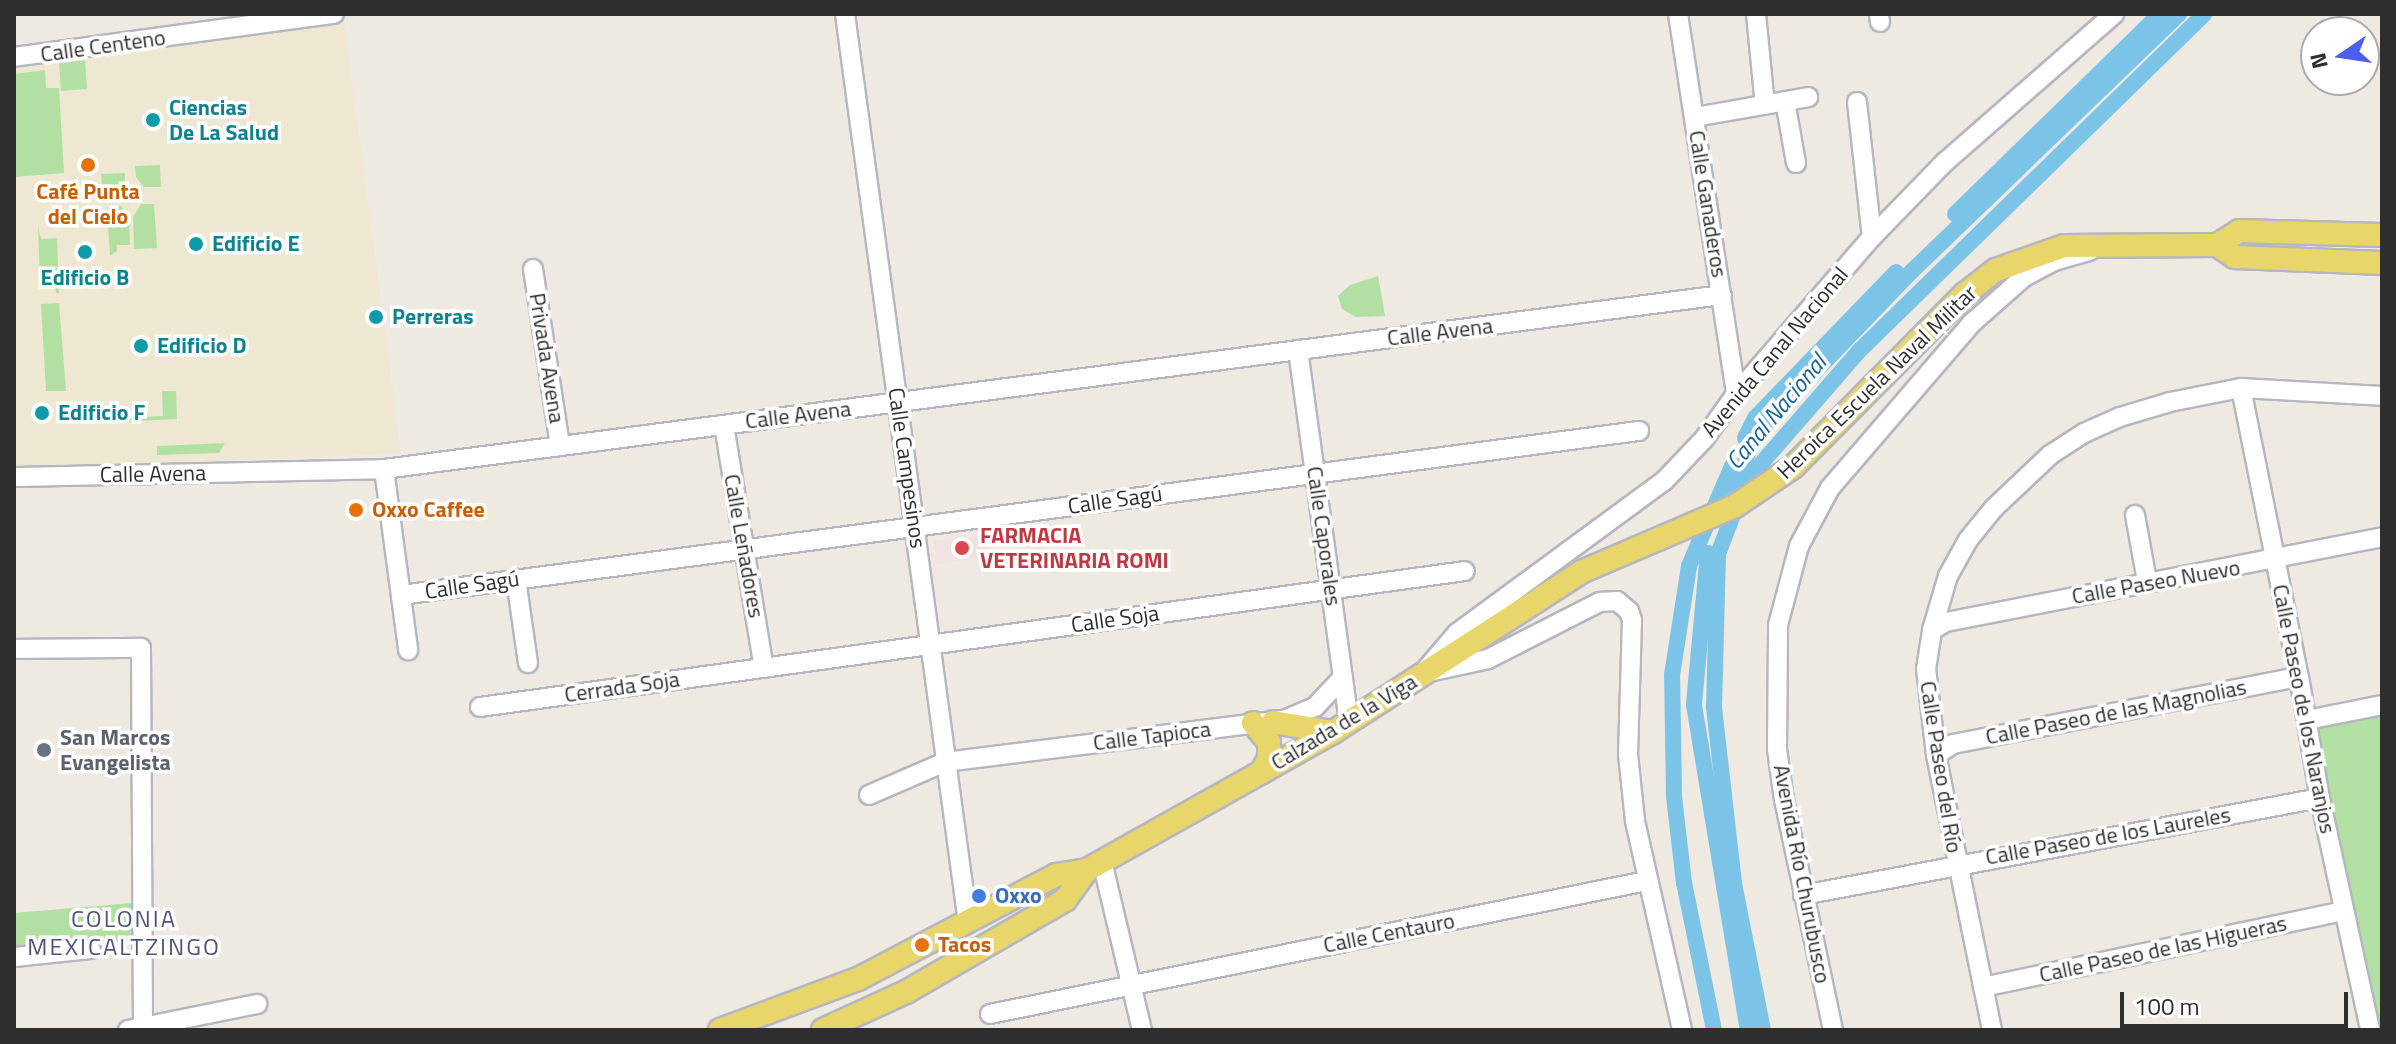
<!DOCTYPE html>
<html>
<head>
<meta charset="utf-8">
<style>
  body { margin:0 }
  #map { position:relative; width:2396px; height:1044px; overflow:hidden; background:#eee9e1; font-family:"Titillium Web",sans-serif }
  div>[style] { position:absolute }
  .education>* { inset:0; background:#eee7d2 }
  .medical>* { inset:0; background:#f3e0e0 }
  .green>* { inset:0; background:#b2e0a2 }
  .canal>* { height:16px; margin:-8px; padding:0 8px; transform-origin:8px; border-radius:8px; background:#7cc3e8 }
  .roads { filter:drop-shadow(2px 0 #b5b6c0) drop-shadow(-2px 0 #b5b6c0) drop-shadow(0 2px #b5b6c0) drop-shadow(0 -2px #b5b6c0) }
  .minor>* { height:18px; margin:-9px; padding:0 9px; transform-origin:9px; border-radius:9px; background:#fff }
  .major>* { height:22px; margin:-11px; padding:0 11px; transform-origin:11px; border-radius:11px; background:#e9d66b }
  .dots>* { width:22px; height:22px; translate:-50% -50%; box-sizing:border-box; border:4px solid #fff; border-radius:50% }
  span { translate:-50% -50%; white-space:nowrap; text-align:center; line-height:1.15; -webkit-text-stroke:7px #fff; paint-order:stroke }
  .street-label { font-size:22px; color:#2e2e2e }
  .culture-label { font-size:22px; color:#0d838f; font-weight:700 }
  .left { translate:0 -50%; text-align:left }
  .food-label { font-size:22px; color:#c56008; font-weight:700 }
  .health-label { font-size:22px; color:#be3a42; font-weight:700 }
  .worship-label { font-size:22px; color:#5b616d; font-weight:700 }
  .shop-label { font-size:22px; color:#366cbe; font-weight:700 }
  .water-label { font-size:24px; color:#166199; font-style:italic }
  .neighbourhood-label { font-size:24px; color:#50547c; letter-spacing:2px }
  .frame { position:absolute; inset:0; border:16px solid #2e2e2e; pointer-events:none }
  .north { position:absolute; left:2300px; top:16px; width:80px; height:80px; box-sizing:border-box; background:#fff; border:2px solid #ababab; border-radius:50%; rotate:257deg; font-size:22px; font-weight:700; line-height:32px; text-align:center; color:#2e2e2e }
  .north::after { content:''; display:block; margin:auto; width:28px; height:36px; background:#4d5eef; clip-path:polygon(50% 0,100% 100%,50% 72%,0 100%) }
  .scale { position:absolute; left:2120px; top:992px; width:228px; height:36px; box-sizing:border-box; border:4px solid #2e2e2e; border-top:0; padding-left:10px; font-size:24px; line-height:28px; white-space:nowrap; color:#2e2e2e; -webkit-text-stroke:6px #fff; paint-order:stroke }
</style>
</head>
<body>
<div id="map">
  <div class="education">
    <i style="clip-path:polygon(344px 23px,401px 453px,14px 471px,14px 66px)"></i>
  </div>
  <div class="medical">
    <i style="clip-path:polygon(988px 534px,991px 556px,937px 564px,934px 541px)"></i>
  </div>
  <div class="green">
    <i style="clip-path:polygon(85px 60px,87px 89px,61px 91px,59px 63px)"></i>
    <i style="clip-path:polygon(45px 70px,46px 88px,59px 88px,64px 173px,14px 177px,14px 74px)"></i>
    <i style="clip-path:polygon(160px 165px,161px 187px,144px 187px,136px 177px,135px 166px)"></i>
    <i style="clip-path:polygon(125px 173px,125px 185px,119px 195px,103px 195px,101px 174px)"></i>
    <i style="clip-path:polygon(141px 204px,154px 204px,157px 248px,134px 249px,133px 217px)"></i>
    <i style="clip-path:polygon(111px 206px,121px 206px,129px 217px,130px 245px,117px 245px,117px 251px,110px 256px,107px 207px)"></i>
    <i style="clip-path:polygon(38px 226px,41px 239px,57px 238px,59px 293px,56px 293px,55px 281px,40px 282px)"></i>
    <i style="clip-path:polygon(1378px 276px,1385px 316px,1356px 317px,1342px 309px,1338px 296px,1350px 285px)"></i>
    <i style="clip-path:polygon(59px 303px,66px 391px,46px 391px,41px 304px)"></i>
    <i style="clip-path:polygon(162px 391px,176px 391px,177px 419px,119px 422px,119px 418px,163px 416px)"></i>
    <i style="clip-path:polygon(225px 443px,219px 453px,157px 455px,157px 446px)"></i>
    <i style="clip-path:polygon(2382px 696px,2382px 1030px,2378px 1030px,2309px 711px)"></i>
    <i style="clip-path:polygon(132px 903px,133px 942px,14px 950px,14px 913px)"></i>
  </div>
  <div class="canal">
    <i style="left:1955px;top:214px;width:286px;rotate:-44.3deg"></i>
    <i style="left:1745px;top:438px;width:22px;rotate:-63deg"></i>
    <i style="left:1755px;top:418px;width:203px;rotate:-46deg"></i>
    <i style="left:1735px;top:487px;width:58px;rotate:-68.7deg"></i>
    <i style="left:1756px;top:433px;width:225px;rotate:-46.1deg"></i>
    <i style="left:1912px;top:271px;width:371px;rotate:-43.9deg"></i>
    <i style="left:1708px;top:553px;width:153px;rotate:95.3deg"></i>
    <i style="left:1694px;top:705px;width:329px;rotate:80.6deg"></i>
    <i style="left:1714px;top:1030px;width:150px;rotate:-101.5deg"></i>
    <i style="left:1684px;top:883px;width:88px;rotate:-96.6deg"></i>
    <i style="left:1674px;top:796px;width:121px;rotate:-90.9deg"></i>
    <i style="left:1672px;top:675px;width:110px;rotate:-81.1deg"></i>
    <i style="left:1689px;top:566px;width:109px;rotate:-66.7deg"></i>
    <i style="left:1763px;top:1030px;width:150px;rotate:-101.2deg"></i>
    <i style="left:1734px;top:883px;width:177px;rotate:-96.5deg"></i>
    <i style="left:1714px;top:707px;width:153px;rotate:-88.5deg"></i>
    <i style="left:1718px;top:554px;width:78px;rotate:-69deg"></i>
    <i style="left:1746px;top:481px;width:171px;rotate:-49deg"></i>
    <i style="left:1858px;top:352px;width:484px;rotate:-44.3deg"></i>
  </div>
  <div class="roads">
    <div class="minor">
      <i style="left:845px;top:14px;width:917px;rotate:82.29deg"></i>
      <i style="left:1678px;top:14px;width:384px;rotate:81.3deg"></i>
      <i style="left:1756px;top:14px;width:91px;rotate:84.4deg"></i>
      <i style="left:1879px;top:14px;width:8px;rotate:83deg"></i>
      <i style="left:14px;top:57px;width:323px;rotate:-7.7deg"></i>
      <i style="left:1785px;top:101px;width:63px;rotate:79.9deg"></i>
      <i style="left:1857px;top:102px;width:136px;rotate:83.7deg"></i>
      <i style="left:1695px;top:117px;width:115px;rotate:-10deg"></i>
      <i style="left:533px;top:269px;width:179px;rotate:81.3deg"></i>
      <i style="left:1298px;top:350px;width:375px;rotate:82.2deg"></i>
      <i style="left:2241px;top:388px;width:295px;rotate:78.7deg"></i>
      <i style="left:2299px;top:677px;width:123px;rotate:80.2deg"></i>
      <i style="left:2320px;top:798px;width:237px;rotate:77.8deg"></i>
      <i style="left:724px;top:425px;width:246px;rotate:80.7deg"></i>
      <i style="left:384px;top:469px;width:183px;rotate:82.4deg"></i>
      <i style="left:14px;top:477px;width:370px;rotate:-1.2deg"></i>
      <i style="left:384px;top:469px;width:1349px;rotate:-7.41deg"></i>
      <i style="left:2135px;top:515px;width:67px;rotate:79.7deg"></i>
      <i style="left:516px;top:579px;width:85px;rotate:81.9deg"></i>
      <i style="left:401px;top:595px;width:1249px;rotate:-7.55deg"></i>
      <i style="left:1932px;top:630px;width:16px;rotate:-30deg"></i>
      <i style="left:1946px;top:622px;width:444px;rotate:-11deg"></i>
      <i style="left:14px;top:649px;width:127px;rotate:-0.5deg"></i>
      <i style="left:141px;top:648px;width:379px;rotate:89.7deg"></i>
      <i style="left:1427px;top:668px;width:46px;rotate:-49.4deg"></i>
      <i style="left:1457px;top:633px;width:257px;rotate:-36.3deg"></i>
      <i style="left:1664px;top:481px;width:58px;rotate:-46.4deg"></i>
      <i style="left:1704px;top:439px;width:55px;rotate:-54.6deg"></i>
      <i style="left:1736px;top:394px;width:208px;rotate:-49.1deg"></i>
      <i style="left:1872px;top:237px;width:105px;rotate:-45.8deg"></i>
      <i style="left:1945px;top:162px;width:225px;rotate:-41.2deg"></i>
      <i style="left:1429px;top:672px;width:60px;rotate:-12.4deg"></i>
      <i style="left:1488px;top:659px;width:126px;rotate:-27deg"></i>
      <i style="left:1600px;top:602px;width:17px;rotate:-3deg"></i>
      <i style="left:1617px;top:601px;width:16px;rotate:40deg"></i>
      <i style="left:1629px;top:611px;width:9px;rotate:72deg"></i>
      <i style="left:1632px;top:620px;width:134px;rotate:91.7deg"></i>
      <i style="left:1628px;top:754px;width:67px;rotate:84deg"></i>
      <i style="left:1635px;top:821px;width:214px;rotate:77.3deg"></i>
      <i style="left:480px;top:707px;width:994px;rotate:-7.86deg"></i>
      <i style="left:2307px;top:720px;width:76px;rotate:-11.3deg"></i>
      <i style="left:1936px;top:755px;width:20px;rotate:-33deg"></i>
      <i style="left:1953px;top:744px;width:352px;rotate:-11deg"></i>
      <i style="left:869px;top:795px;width:83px;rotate:-23.5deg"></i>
      <i style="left:945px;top:762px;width:342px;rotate:-7.1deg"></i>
      <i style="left:1284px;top:720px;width:34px;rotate:-23deg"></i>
      <i style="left:1315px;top:707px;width:41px;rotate:-47deg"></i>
      <i style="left:1102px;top:861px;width:174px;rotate:76.7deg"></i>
      <i style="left:1803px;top:895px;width:526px;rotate:-10.63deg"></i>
      <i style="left:14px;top:957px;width:77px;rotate:-5.9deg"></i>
      <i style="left:1983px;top:987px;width:369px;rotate:-11.9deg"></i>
      <i style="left:990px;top:1014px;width:669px;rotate:-11.46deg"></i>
      <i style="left:128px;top:1030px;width:132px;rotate:-11.4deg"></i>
      <i style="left:1833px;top:1030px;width:235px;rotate:-102deg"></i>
      <i style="left:1784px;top:800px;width:51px;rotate:-97.8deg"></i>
      <i style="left:1777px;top:749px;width:124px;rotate:-89.5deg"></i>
      <i style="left:1778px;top:625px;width:82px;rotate:-75.1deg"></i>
      <i style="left:1799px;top:546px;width:66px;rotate:-61.9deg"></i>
      <i style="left:1830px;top:488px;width:218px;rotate:-49.3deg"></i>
      <i style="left:1972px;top:323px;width:69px;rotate:-41.5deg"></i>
      <i style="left:2024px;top:277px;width:34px;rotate:-28deg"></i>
      <i style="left:2054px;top:261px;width:37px;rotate:-16deg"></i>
      <i style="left:1992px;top:1030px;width:281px;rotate:-101.5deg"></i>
      <i style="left:1936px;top:755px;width:87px;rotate:-96.6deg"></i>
      <i style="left:1926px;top:669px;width:39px;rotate:-81deg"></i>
      <i style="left:1932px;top:630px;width:56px;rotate:-73.5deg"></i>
      <i style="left:1948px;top:576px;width:41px;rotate:-60.9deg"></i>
      <i style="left:1968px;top:540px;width:41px;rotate:-50.9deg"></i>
      <i style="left:1994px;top:508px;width:77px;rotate:-43.4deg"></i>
      <i style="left:2050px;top:455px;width:40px;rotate:-32.9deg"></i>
      <i style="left:2084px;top:433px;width:39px;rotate:-24deg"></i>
      <i style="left:2120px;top:417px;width:52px;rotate:-16.7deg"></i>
      <i style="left:2170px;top:402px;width:72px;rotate:-11.2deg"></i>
      <i style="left:2241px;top:388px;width:141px;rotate:3.2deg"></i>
    </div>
    <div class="major">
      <i style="left:2217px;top:245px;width:22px;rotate:34deg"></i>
      <i style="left:2235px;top:257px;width:147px;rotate:2.3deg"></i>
      <i style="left:1273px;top:722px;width:61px;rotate:9.5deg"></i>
      <i style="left:1253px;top:723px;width:25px;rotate:50deg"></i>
      <i style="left:1269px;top:742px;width:16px;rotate:90deg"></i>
      <i style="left:1269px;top:758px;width:16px;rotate:117deg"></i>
      <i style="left:720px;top:1030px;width:147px;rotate:-20.3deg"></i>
      <i style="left:858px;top:979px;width:224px;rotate:-27.7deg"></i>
      <i style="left:1056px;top:875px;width:31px;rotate:-9deg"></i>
      <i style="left:1087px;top:870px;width:282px;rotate:-29.3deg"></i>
      <i style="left:1333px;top:732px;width:295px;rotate:-32.8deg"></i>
      <i style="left:1581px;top:572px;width:168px;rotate:-23.2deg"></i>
      <i style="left:1735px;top:506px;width:70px;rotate:-33.9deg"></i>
      <i style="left:1793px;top:467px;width:244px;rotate:-45.2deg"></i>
      <i style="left:1965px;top:294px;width:39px;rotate:-38deg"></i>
      <i style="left:1996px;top:270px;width:72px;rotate:-19.4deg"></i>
      <i style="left:2064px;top:246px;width:153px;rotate:-0.4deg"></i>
      <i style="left:2217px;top:245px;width:26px;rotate:-32deg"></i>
      <i style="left:2239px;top:231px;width:143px;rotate:1.6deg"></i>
      <i style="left:823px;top:1030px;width:91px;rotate:-24.6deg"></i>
      <i style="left:906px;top:992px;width:184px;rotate:-30.1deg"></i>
      <i style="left:1065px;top:900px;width:37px;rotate:-54deg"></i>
    </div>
  </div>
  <div class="dots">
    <i style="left:153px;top:120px;background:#0f9aa8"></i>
    <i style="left:88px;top:165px;background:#e8710a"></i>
    <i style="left:196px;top:244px;background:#0f9aa8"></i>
    <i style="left:85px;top:252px;background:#0f9aa8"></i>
    <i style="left:376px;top:317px;background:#0f9aa8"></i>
    <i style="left:141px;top:346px;background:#0f9aa8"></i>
    <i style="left:42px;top:413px;background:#0f9aa8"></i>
    <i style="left:356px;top:510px;background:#e8710a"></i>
    <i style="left:962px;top:548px;background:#e0444e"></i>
    <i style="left:44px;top:750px;background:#6b7280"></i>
    <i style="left:979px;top:896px;background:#3f7fe0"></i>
    <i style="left:922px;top:945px;background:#e8710a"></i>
  </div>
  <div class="street-label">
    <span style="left:103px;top:46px;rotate:-8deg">Calle Centeno</span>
    <span style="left:1708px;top:204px;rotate:81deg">Calle Ganaderos</span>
    <span style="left:1440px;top:332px;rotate:-7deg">Calle Avena</span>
    <span style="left:1775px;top:352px;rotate:-50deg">Avenida Canal Nacional</span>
    <span style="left:547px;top:358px;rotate:81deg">Privada Avena</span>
    <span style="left:1877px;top:382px;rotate:-44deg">Heroica Escuela Naval Militar</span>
    <span style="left:798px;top:415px;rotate:-7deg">Calle Avena</span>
    <span style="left:907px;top:468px;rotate:82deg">Calle Campesinos</span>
    <span style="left:153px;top:474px;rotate:-1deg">Calle Avena</span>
    <span style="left:1115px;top:500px;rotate:-8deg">Calle Sagú</span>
    <span style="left:1324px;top:536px;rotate:82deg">Calle Caporales</span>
    <span style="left:744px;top:546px;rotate:80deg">Calle Leñadores</span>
    <span style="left:2156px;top:582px;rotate:-10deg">Calle Paseo Nuevo</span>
    <span style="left:472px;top:585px;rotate:-8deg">Calle Sagú</span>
    <span style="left:1115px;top:619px;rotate:-8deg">Calle Soja</span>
    <span style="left:622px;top:687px;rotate:-8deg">Cerrada Soja</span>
    <span style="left:2304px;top:709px;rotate:79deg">Calle Paseo de los Naranjos</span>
    <span style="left:2116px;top:712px;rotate:-11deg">Calle Paseo de las Magnolias</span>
    <span style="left:1344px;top:722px;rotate:-31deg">Calzada de la Viga</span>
    <span style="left:1152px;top:736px;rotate:-7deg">Calle Tapioca</span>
    <span style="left:1941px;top:767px;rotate:81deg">Calle Paseo del Río</span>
    <span style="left:2108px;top:836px;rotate:-10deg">Calle Paseo de los Laureles</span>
    <span style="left:1802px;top:874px;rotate:79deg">Avenida Río Churubusco</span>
    <span style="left:1389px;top:933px;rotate:-11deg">Calle Centauro</span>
    <span style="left:2163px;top:949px;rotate:-12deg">Calle Paseo de las Higueras</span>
  </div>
  <div class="culture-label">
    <span class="left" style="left:169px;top:120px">Ciencias<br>De La Salud</span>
    <span class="left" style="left:212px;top:244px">Edificio E</span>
    <span style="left:85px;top:278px">Edificio B</span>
    <span class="left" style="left:392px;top:317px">Perreras</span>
    <span class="left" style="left:157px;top:346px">Edificio D</span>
    <span class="left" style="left:58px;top:413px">Edificio F</span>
  </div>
  <div class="food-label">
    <span style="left:88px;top:204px">Café Punta<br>del Cielo</span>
    <span class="left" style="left:372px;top:510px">Oxxo Caffee</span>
    <span class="left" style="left:938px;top:945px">Tacos</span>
  </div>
  <div class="health-label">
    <span class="left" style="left:980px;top:548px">FARMACIA<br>VETERINARIA ROMI</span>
  </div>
  <div class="worship-label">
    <span class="left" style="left:60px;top:750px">San Marcos<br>Evangelista</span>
  </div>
  <div class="shop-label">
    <span class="left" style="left:995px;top:896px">Oxxo</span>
  </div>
  <div class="water-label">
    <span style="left:1776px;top:412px;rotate:-50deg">Canal Nacional</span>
  </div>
  <div class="neighbourhood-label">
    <span style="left:124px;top:933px">COLONIA<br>MEXICALTZINGO</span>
  </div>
  <div class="frame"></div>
  <div class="north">N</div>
  <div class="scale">100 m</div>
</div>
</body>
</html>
